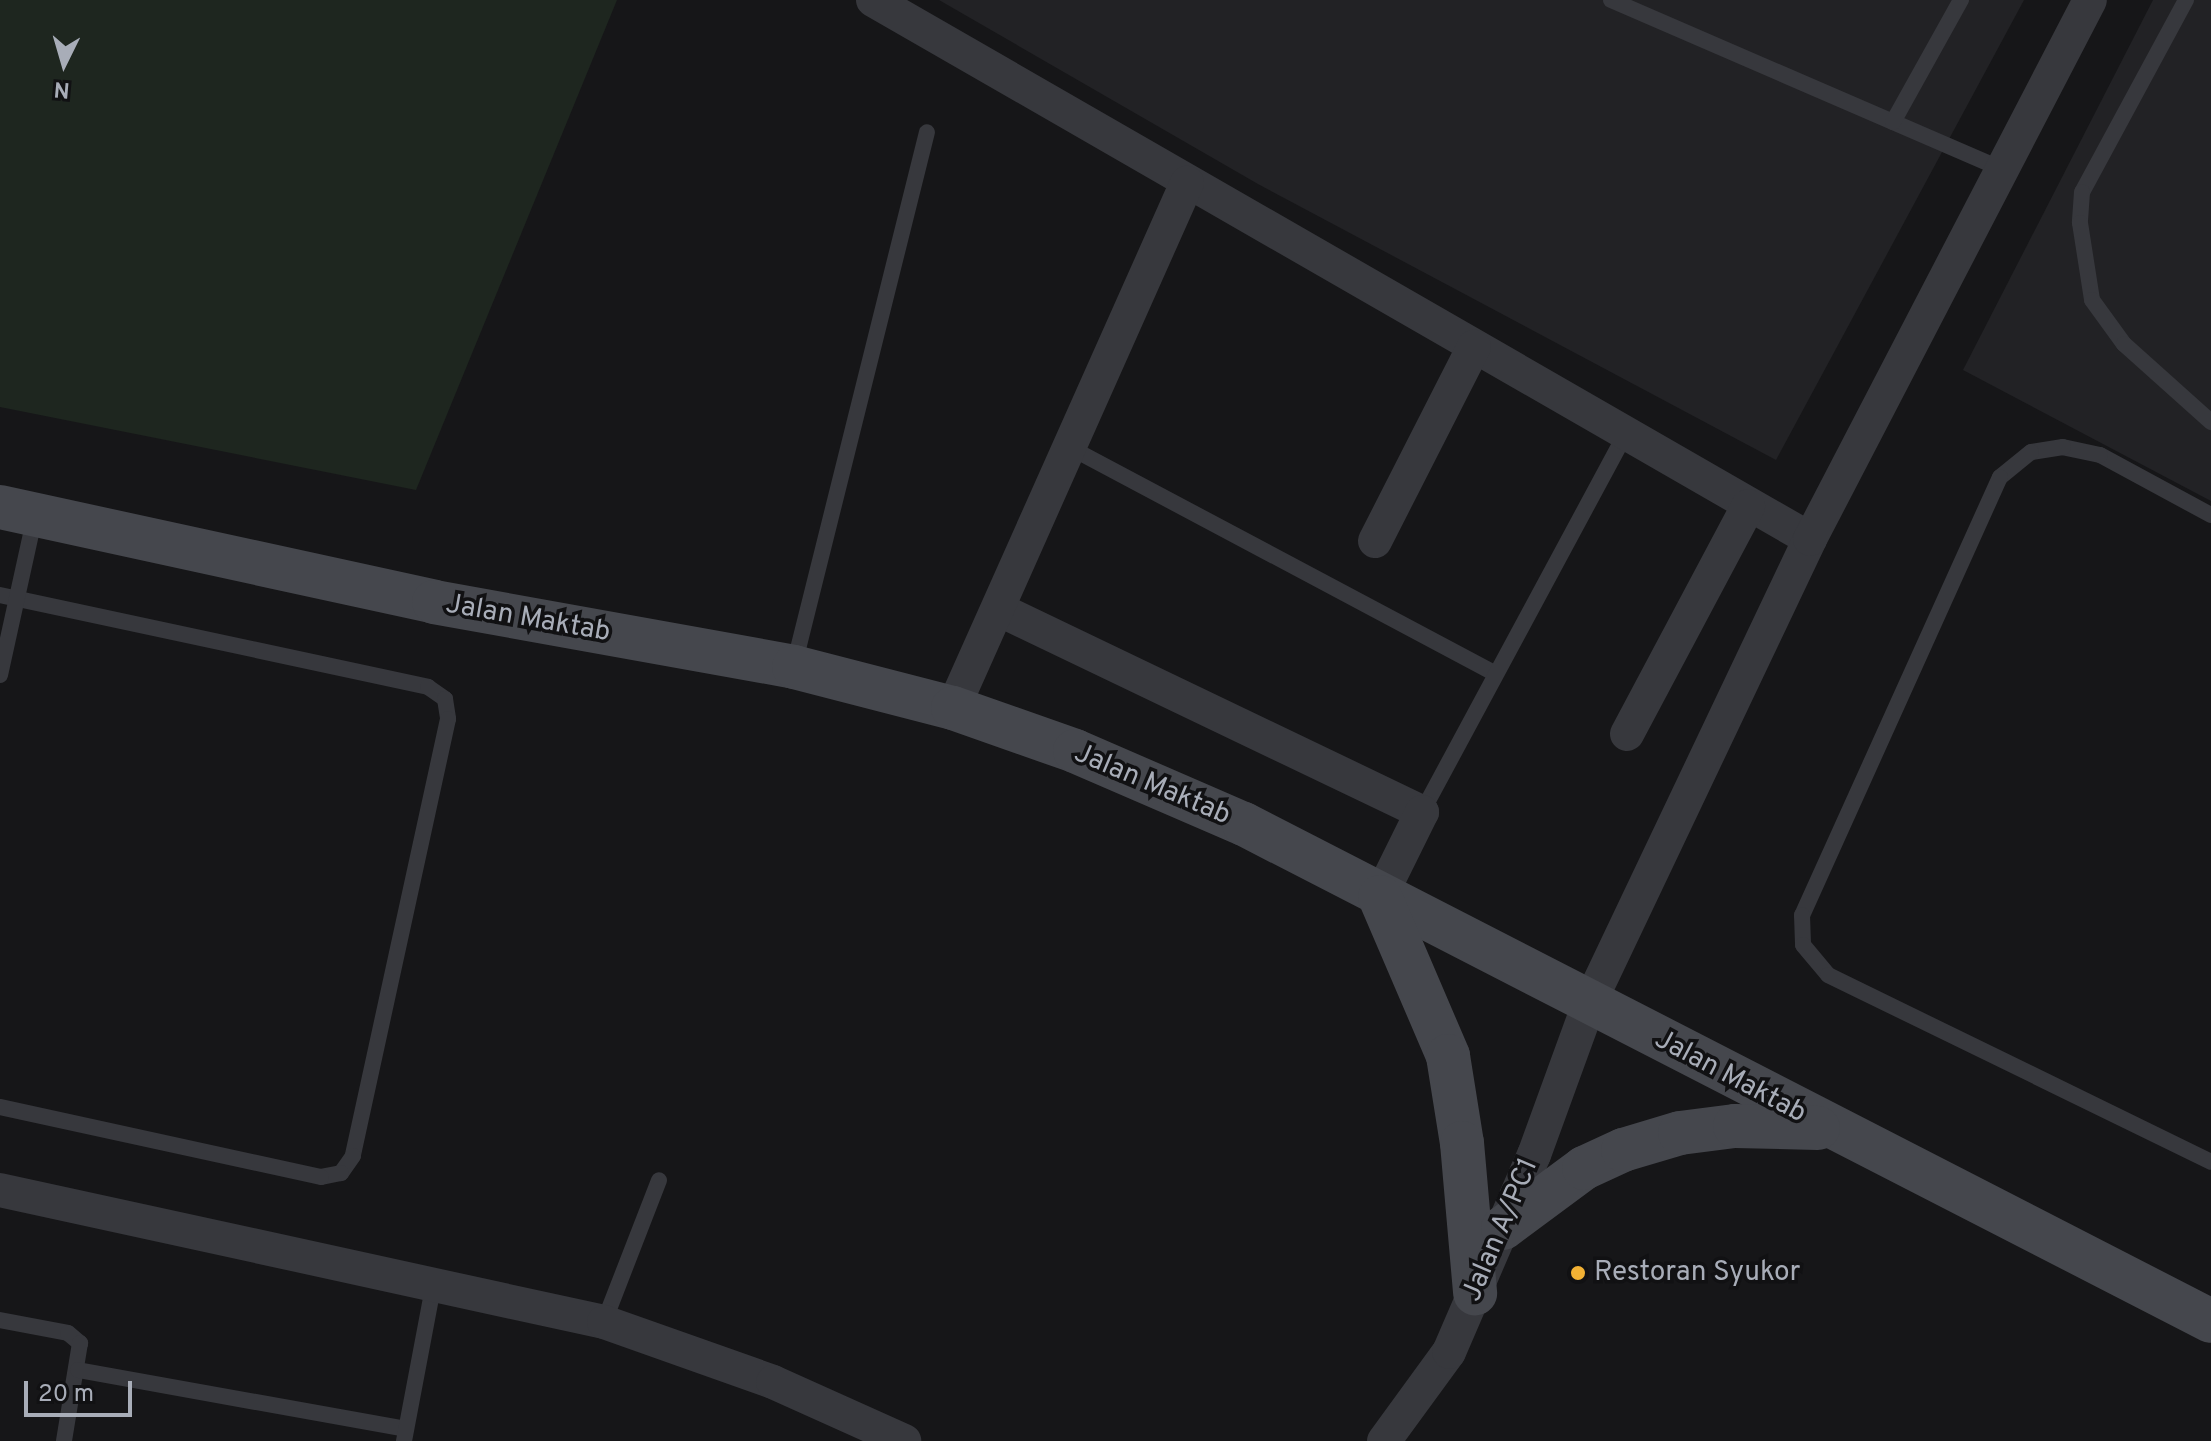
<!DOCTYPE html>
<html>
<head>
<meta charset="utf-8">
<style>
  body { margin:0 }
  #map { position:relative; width:2211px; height:1441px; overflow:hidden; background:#161618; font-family:Overpass,sans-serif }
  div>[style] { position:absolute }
  .built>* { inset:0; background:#222225 }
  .green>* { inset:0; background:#1e261f }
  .lane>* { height:16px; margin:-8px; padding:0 8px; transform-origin:8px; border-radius:8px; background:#37383d }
  .street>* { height:34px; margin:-17px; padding:0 17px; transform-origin:17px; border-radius:17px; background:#37383d }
  .secondary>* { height:44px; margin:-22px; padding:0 22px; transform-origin:22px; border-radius:22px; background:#45474d }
  .dots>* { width:22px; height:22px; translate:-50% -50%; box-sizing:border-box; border:4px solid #111113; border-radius:50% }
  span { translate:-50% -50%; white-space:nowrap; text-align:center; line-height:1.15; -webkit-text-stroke:7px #111113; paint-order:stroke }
  .street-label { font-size:28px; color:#a8adb8 }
  .poi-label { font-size:28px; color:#a8adb8 }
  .left { translate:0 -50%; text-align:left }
  .north { position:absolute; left:24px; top:24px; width:80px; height:80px; -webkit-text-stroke:6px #111113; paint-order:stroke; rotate:185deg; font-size:22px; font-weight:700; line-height:32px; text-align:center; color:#a8adb8 }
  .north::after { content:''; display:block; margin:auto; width:28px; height:36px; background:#a8adb8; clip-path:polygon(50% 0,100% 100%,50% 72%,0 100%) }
  .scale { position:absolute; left:24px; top:1381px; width:108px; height:36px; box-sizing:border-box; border:4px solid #a8adb8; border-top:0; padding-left:10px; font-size:24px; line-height:28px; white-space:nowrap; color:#a8adb8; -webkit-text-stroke:6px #111113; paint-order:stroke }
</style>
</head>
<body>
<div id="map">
  <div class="built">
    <i style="clip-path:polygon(939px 0,2024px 0,1776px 460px,1258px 184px)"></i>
    <i style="clip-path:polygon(2153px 0,2211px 0,2211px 501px,1963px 370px)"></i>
  </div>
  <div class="green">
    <i style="clip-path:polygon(0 0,617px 0,416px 490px,0 407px)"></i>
  </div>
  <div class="lane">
    <i style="left:1611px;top:0;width:426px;rotate:23.4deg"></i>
    <i style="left:2186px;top:0;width:218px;rotate:118.4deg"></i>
    <i style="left:2082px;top:192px;width:31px;rotate:94deg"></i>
    <i style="left:2080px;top:223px;width:78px;rotate:81.1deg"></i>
    <i style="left:2092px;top:300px;width:54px;rotate:54deg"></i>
    <i style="left:2124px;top:344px;width:117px;rotate:41.9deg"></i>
    <i style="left:1893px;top:122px;width:140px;rotate:-60.9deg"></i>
    <i style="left:1071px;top:448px;width:481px;rotate:28deg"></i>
    <i style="left:2211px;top:515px;width:126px;rotate:-151.6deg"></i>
    <i style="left:2100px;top:455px;width:38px;rotate:-168deg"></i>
    <i style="left:2063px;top:447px;width:32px;rotate:171deg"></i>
    <i style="left:2031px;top:452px;width:40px;rotate:141deg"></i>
    <i style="left:2000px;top:477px;width:481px;rotate:114.3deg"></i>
    <i style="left:1802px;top:915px;width:30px;rotate:88deg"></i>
    <i style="left:1803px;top:945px;width:39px;rotate:50deg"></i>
    <i style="left:1828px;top:975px;width:426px;rotate:26deg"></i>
    <i style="left:0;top:595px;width:438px;rotate:12.1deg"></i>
    <i style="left:428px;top:687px;width:21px;rotate:35deg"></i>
    <i style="left:445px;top:699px;width:20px;rotate:81deg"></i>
    <i style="left:448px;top:719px;width:447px;rotate:102.3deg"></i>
    <i style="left:353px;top:1156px;width:21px;rotate:125deg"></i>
    <i style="left:341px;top:1173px;width:20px;rotate:169deg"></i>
    <i style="left:321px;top:1177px;width:329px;rotate:-167.7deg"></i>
    <i style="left:794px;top:665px;width:549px;rotate:-75.99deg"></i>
    <i style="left:0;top:675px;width:163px;rotate:-77.6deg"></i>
    <i style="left:1422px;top:812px;width:428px;rotate:-61.7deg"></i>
    <i style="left:0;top:1320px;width:69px;rotate:10.8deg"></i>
    <i style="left:68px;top:1333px;width:16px;rotate:40deg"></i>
    <i style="left:80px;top:1343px;width:99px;rotate:99.3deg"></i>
    <i style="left:604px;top:1322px;width:152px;rotate:-68.8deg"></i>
    <i style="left:78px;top:1370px;width:333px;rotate:10.2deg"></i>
    <i style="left:404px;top:1441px;width:162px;rotate:-79.3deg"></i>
  </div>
  <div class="street">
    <i style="left:873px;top:0;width:1081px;rotate:29.91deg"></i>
    <i style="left:1375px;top:541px;width:218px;rotate:-63deg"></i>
    <i style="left:1000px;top:610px;width:468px;rotate:25.6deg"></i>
    <i style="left:1422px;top:812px;width:95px;rotate:116.3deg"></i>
    <i style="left:953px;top:708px;width:575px;rotate:-65.98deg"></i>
    <i style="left:1627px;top:734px;width:258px;rotate:-62deg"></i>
    <i style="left:0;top:1190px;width:618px;rotate:12.33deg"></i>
    <i style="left:604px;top:1322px;width:179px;rotate:19.5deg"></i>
    <i style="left:773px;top:1382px;width:144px;rotate:24.2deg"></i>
    <i style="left:1384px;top:1441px;width:110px;rotate:-53.9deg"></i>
    <i style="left:1449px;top:1352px;width:215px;rotate:-66.7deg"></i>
    <i style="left:1534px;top:1155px;width:161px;rotate:-70deg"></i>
    <i style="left:1589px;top:1004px;width:515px;rotate:-64.58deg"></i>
    <i style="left:1810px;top:539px;width:607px;rotate:-62.55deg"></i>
  </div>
  <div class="secondary">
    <i style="left:0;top:507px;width:444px;rotate:12.3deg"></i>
    <i style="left:434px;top:602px;width:366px;rotate:10.2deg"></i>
    <i style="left:794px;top:667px;width:164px;rotate:14.5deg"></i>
    <i style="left:953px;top:708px;width:129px;rotate:19.4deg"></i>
    <i style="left:1075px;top:751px;width:184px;rotate:23.4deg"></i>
    <i style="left:1244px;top:824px;width:1087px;rotate:27.2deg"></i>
    <i style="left:1380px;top:897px;width:173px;rotate:66.8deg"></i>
    <i style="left:1448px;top:1056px;width:88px;rotate:80.9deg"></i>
    <i style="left:1462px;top:1143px;width:151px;rotate:85deg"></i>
    <i style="left:1503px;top:1228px;width:101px;rotate:-36.5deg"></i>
    <i style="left:1584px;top:1168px;width:43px;rotate:-24.8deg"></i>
    <i style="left:1623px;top:1150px;width:59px;rotate:-16.6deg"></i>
    <i style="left:1680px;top:1133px;width:55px;rotate:-7.3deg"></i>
    <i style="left:1735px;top:1126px;width:83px;rotate:1.4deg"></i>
  </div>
  <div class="dots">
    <i style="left:1578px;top:1273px;background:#f2b134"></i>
  </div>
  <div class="street-label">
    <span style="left:528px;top:619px;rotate:10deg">Jalan Maktab</span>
    <span style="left:1152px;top:785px;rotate:23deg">Jalan Maktab</span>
    <span style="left:1730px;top:1077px;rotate:28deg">Jalan Maktab</span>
    <span style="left:1501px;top:1230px;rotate:-67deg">Jalan A/PC1</span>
  </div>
  <div class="poi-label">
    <span class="left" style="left:1594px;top:1273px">Restoran Syukor</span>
  </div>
  <div class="north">N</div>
  <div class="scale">20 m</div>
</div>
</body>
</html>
